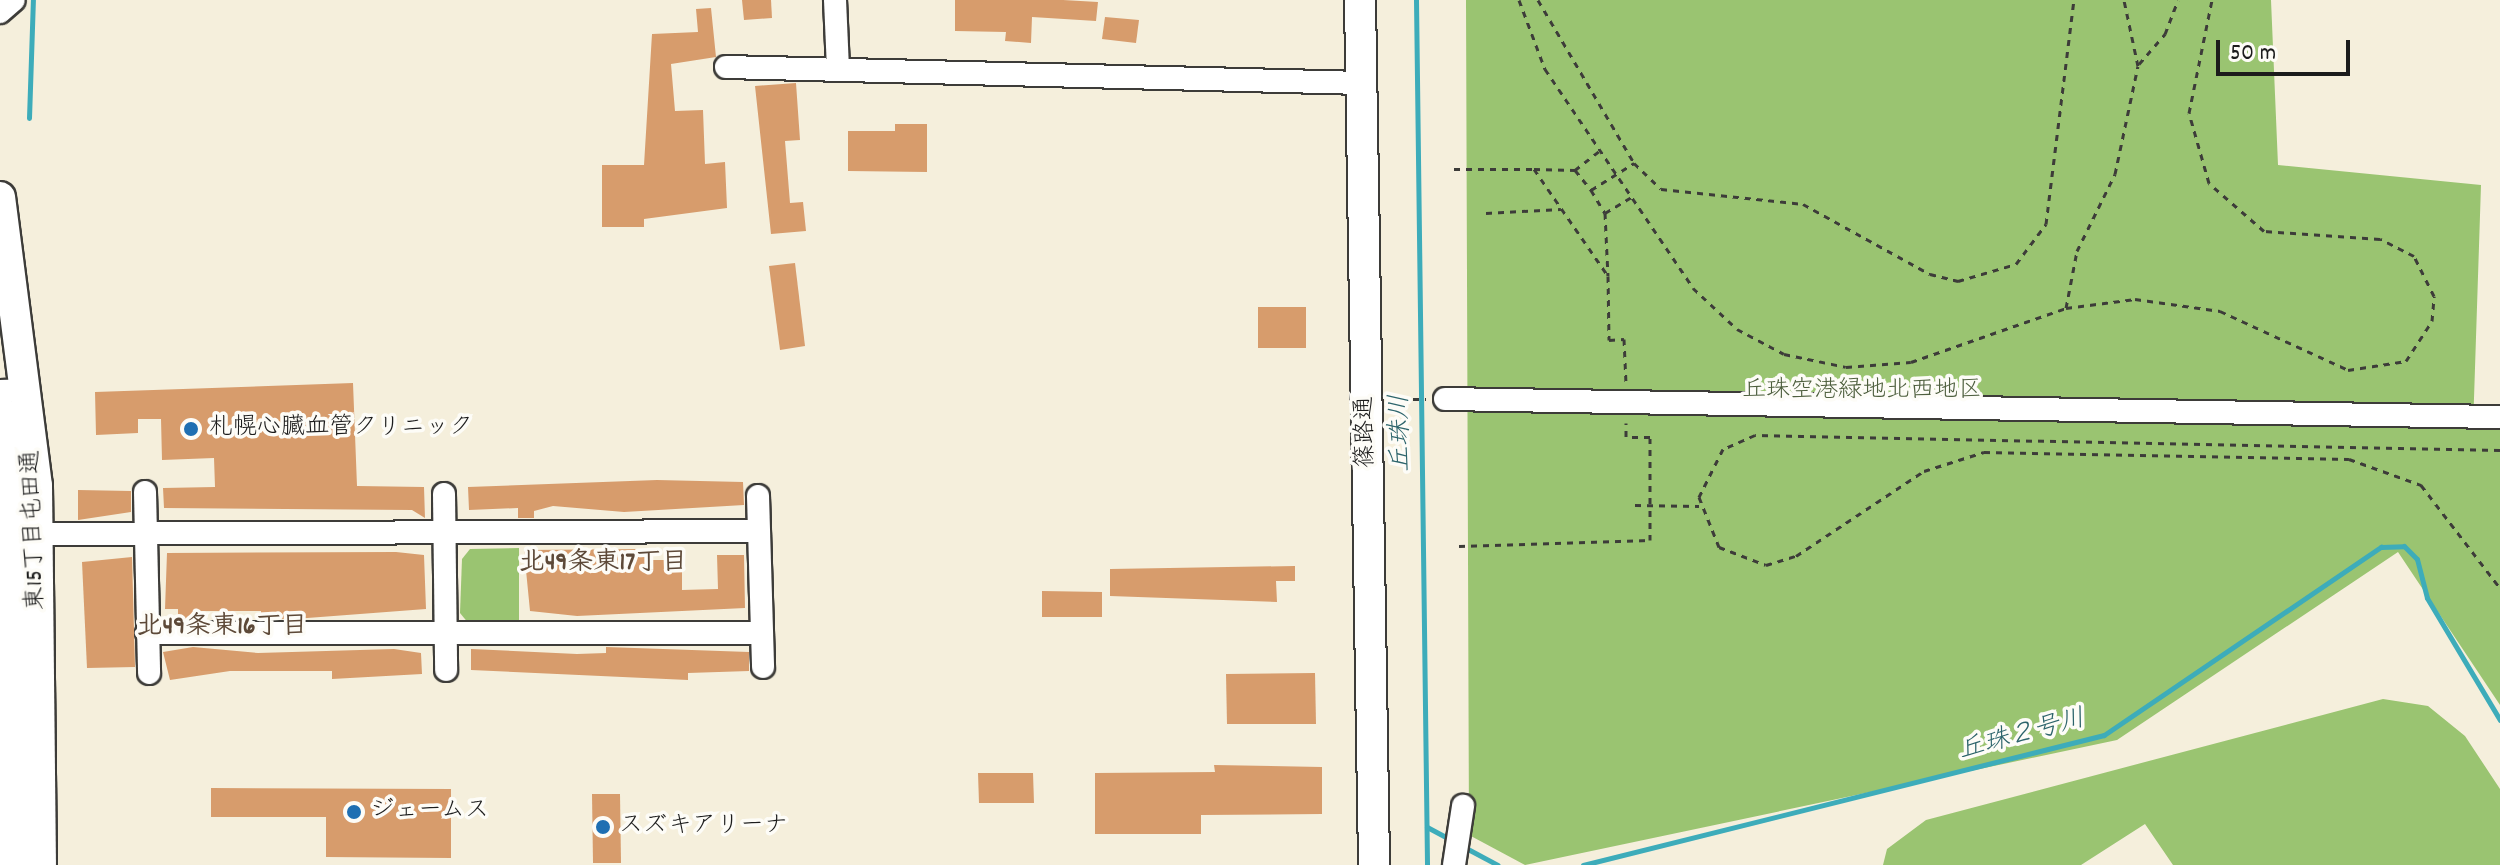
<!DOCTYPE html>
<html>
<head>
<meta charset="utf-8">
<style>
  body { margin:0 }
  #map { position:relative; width:2500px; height:865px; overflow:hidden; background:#f5efdc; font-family:Dekko,"Klee One",sans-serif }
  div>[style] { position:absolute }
  .green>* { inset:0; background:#9ac471 }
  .stream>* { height:5px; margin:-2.5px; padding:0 2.5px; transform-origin:2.5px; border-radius:2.5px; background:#3dacba }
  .building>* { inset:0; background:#d79c6c }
  .path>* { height:3px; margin-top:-1.5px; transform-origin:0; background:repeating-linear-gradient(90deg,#3d3c39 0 6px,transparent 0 12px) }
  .roads { filter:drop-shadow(2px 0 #3d3c39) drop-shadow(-2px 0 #3d3c39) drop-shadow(0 2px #3d3c39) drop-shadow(0 -2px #3d3c39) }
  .street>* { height:22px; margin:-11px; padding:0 11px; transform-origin:11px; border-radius:11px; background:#fff }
  .secondary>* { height:30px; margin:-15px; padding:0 15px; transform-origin:15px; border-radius:15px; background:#fff }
  .dots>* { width:22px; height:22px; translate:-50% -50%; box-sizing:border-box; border:4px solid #fdfcf7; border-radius:50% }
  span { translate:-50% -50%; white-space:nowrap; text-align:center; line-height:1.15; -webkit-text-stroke:7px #fdfcf7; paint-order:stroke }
  .park-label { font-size:24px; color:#4e5f3e }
  .poi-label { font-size:24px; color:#1c1c1c }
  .left { translate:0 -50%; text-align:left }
  .street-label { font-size:24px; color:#1c1c1c }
  .water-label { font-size:26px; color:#2c646b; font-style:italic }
  .neighbourhood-label { font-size:26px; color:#5d4938; font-weight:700 }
  .scale { position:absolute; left:2216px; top:40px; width:134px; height:36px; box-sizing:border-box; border:4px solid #1c1c1c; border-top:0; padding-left:10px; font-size:24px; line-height:28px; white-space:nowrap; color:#1c1c1c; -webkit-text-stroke:6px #fdfcf7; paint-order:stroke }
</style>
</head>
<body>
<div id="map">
  <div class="green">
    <i style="clip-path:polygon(1466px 0,2271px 0,2278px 165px,2481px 185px,2473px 429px,2500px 430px,2500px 705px,2398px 552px,2117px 740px,1525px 865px,1469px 835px)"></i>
    <i style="clip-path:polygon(519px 548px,519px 624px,469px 624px,460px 613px,462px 559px,470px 549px)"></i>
    <i style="clip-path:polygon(2383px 699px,2428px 706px,2465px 736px,2500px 789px,2500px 865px,2173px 865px,2145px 824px,2081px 865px,1883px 865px,1887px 849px,1926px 820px)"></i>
  </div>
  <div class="stream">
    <i style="left:1416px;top:0;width:865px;rotate:89.27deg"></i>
    <i style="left:29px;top:118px;width:118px;rotate:-88.1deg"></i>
    <i style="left:1427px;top:827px;width:27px;rotate:28deg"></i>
    <i style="left:1464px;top:847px;width:38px;rotate:28deg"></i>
    <i style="left:1583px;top:865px;width:537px;rotate:-14.01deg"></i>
    <i style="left:2104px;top:735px;width:335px;rotate:-34.2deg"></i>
    <i style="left:2381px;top:547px;width:23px;rotate:-2deg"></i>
    <i style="left:2404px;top:546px;width:18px;rotate:45deg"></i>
    <i style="left:2417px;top:559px;width:40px;rotate:75.6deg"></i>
    <i style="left:2427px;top:598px;width:142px;rotate:59.1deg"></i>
  </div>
  <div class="building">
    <i style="clip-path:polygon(742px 0,771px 0,772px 18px,744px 20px)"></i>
    <i style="clip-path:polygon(955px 0,1063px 0,1098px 2px,1096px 21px,1032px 17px,1031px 43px,1005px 41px,1006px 32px,955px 31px)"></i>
    <i style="clip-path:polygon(711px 8px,716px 57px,671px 64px,675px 111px,703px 110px,705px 164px,725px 162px,727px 208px,644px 219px,644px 227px,602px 227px,602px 165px,644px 165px,652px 34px,698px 32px,696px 9px)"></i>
    <i style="clip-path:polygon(1105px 17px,1139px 20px,1136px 43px,1102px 39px)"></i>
    <i style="clip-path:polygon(796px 83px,800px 140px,785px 141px,790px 203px,803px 202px,806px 231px,771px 234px,755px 86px)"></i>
    <i style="clip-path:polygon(895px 124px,927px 124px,927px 172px,848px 171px,848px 131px,895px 131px)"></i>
    <i style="clip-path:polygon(795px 263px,805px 346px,780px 350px,769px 266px)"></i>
    <i style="clip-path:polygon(1258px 307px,1306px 307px,1306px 348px,1258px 348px)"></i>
    <i style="clip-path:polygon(353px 383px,357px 486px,424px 487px,425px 518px,412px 510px,164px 508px,163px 488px,215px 487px,214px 458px,162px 460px,161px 419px,138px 419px,138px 433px,96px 435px,95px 392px)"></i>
    <i style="clip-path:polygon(657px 480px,743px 482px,744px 505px,624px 512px,553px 506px,534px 511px,534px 518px,518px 518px,518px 508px,469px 510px,468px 487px)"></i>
    <i style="clip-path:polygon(78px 490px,131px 491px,131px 512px,78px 520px)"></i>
    <i style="clip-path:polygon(650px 549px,651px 560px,682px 560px,682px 590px,718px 589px,717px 555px,744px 555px,745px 608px,577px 616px,530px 611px,524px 550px)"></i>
    <i style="clip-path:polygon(396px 552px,424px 555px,426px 609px,294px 619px,261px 619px,261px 611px,193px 611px,193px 619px,178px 619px,178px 609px,165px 609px,167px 553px)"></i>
    <i style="clip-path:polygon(132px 557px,135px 667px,87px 668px,82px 562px)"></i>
    <i style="clip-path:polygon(1295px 566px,1295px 581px,1276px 581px,1277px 602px,1110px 596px,1110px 569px)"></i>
    <i style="clip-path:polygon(1042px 591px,1102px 592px,1102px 617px,1042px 617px)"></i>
    <i style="clip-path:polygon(193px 647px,258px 653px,394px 649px,421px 653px,422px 674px,332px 679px,332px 671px,230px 671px,170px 680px,163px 652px)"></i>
    <i style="clip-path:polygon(606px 647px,749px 652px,749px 671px,688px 673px,688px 680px,471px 670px,471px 649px,577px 654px,606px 653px)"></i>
    <i style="clip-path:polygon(1315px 673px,1316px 724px,1227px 724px,1226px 674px)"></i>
    <i style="clip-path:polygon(1214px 765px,1322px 767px,1322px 814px,1201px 815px,1201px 834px,1095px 834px,1095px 773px,1215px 772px)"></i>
    <i style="clip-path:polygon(978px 773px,1033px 773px,1034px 803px,979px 803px)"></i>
    <i style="clip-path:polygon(211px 788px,451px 789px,451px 858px,326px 857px,326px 817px,211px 817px)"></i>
    <i style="clip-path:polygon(592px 794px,620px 794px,621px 863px,593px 863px)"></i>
  </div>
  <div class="path">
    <i style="left:1519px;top:0;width:74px;rotate:69.4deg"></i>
    <i style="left:1545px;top:69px;width:264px;rotate:55.9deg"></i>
    <i style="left:1693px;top:288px;width:60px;rotate:43deg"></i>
    <i style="left:1737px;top:329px;width:53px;rotate:28deg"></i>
    <i style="left:1784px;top:354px;width:63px;rotate:11.8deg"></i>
    <i style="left:1846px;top:367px;width:65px;rotate:-4.4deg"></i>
    <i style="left:1911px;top:362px;width:164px;rotate:-19.2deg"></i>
    <i style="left:2066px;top:308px;width:70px;rotate:-7.4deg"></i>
    <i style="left:2135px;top:299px;width:86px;rotate:8deg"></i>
    <i style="left:2220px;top:311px;width:141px;rotate:24.7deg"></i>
    <i style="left:2348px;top:370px;width:59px;rotate:-8.8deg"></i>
    <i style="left:2406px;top:361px;width:48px;rotate:-57deg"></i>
    <i style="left:2432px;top:321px;width:25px;rotate:-85deg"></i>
    <i style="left:2434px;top:296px;width:45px;rotate:-116.6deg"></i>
    <i style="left:2414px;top:256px;width:38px;rotate:-153deg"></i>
    <i style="left:2380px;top:239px;width:116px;rotate:-176.1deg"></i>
    <i style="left:2264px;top:231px;width:73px;rotate:-138.9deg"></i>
    <i style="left:2209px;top:183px;width:73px;rotate:-105.9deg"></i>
    <i style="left:2189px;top:113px;width:115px;rotate:-78.5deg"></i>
    <i style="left:1538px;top:0;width:189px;rotate:59.5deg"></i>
    <i style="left:1634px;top:163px;width:37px;rotate:44deg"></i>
    <i style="left:1661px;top:189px;width:143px;rotate:6deg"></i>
    <i style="left:1803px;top:204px;width:145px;rotate:28.9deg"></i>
    <i style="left:1930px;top:274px;width:29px;rotate:14deg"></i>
    <i style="left:1958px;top:281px;width:60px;rotate:-16.3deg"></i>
    <i style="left:2016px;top:264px;width:50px;rotate:-53.1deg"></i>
    <i style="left:2046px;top:224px;width:226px;rotate:-82.9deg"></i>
    <i style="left:2139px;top:64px;width:40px;rotate:-49deg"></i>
    <i style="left:2165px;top:34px;width:36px;rotate:-69deg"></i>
    <i style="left:1454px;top:169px;width:80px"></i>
    <i style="left:1534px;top:169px;width:130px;rotate:55.3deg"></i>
    <i style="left:1608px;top:276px;width:64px;rotate:89.1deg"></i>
    <i style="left:1609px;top:340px;width:15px;rotate:-4deg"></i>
    <i style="left:1624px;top:339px;width:44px;rotate:87.4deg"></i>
    <i style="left:1534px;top:169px;width:41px;rotate:1.4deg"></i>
    <i style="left:1575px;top:170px;width:26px;rotate:51deg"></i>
    <i style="left:1591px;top:190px;width:27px;rotate:59deg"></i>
    <i style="left:1605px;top:213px;width:63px;rotate:87.3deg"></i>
    <i style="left:1575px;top:170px;width:33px;rotate:-38deg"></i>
    <i style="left:1591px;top:190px;width:51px;rotate:-32.1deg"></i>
    <i style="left:1486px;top:213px;width:75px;rotate:-3.1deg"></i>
    <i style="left:1605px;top:213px;width:31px;rotate:-31deg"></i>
    <i style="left:2066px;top:308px;width:58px;rotate:-79.1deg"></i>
    <i style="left:2077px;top:251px;width:86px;rotate:-63.7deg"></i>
    <i style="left:2115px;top:174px;width:110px;rotate:-78deg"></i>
    <i style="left:2138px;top:66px;width:67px;rotate:-102deg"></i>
    <i style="left:1389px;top:399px;width:37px"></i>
    <i style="left:2500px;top:450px;width:745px;rotate:-178.85deg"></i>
    <i style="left:1755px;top:435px;width:35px;rotate:156deg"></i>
    <i style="left:1723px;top:449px;width:54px;rotate:116.6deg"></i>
    <i style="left:1699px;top:497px;width:54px;rotate:68.2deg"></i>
    <i style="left:1719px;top:547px;width:50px;rotate:21deg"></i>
    <i style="left:1766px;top:565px;width:31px;rotate:-17deg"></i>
    <i style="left:1796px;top:556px;width:154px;rotate:-33.6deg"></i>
    <i style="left:1924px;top:471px;width:63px;rotate:-17.6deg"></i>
    <i style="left:1984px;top:452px;width:365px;rotate:1.1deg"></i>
    <i style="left:2349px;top:459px;width:77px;rotate:19.9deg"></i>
    <i style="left:2421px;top:485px;width:130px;rotate:52.5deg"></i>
    <i style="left:1635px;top:505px;width:64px;rotate:0.9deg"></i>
    <i style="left:1459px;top:546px;width:191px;rotate:-1.8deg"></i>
    <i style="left:1650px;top:540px;width:103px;rotate:-90deg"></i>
    <i style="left:1650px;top:437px;width:24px;rotate:180deg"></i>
    <i style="left:1626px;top:437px;width:14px;rotate:-90deg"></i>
  </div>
  <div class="roads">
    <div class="street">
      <i style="left:835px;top:0;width:68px;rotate:87.5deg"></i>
      <i style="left:0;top:12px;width:18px;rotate:-41deg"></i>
      <i style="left:726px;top:67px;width:635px;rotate:1.44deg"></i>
      <i style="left:0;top:391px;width:25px;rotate:-2deg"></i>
      <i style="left:1445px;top:399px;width:1055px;rotate:0.98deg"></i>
      <i style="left:145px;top:492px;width:181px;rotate:88.7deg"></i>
      <i style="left:444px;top:494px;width:176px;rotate:89.3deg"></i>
      <i style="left:758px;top:496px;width:171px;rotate:88.3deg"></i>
      <i style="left:24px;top:534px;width:734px;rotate:-0.23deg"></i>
      <i style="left:147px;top:633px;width:614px"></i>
      <i style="left:1454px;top:865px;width:60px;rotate:-81.3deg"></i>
    </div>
    <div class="secondary">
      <i style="left:1360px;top:0;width:865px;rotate:89.07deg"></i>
      <i style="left:0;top:197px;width:291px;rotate:82.7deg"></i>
      <i style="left:37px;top:486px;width:379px;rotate:89.4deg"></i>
      <i style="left:0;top:411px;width:82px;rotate:83deg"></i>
      <i style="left:10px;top:492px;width:373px;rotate:89.7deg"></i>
    </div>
  </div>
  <div class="dots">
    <i style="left:191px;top:429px;background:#1f6fb2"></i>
    <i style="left:354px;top:812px;background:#1f6fb2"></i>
    <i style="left:603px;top:827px;background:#1f6fb2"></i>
  </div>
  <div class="park-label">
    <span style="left:1862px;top:392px">丘珠空港緑地北西地区</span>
  </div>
  <div class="poi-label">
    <span class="left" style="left:209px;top:429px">札幌心臓血管クリニック</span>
    <span class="left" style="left:370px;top:812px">ジェームス</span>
    <span class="left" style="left:619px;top:827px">スズキアリーナ</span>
  </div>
  <div class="street-label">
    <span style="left:1367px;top:432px;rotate:-91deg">篠路通</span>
    <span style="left:35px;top:530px;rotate:-92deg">東15丁目屯田通</span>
  </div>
  <div class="water-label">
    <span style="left:1402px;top:433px;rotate:-91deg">丘珠川</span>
    <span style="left:2022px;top:736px;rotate:-15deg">丘珠２号川</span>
  </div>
  <div class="neighbourhood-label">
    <span style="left:603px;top:564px">北49条東17丁目</span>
    <span style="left:222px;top:628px">北49条東16丁目</span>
  </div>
  <div class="scale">50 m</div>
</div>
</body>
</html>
